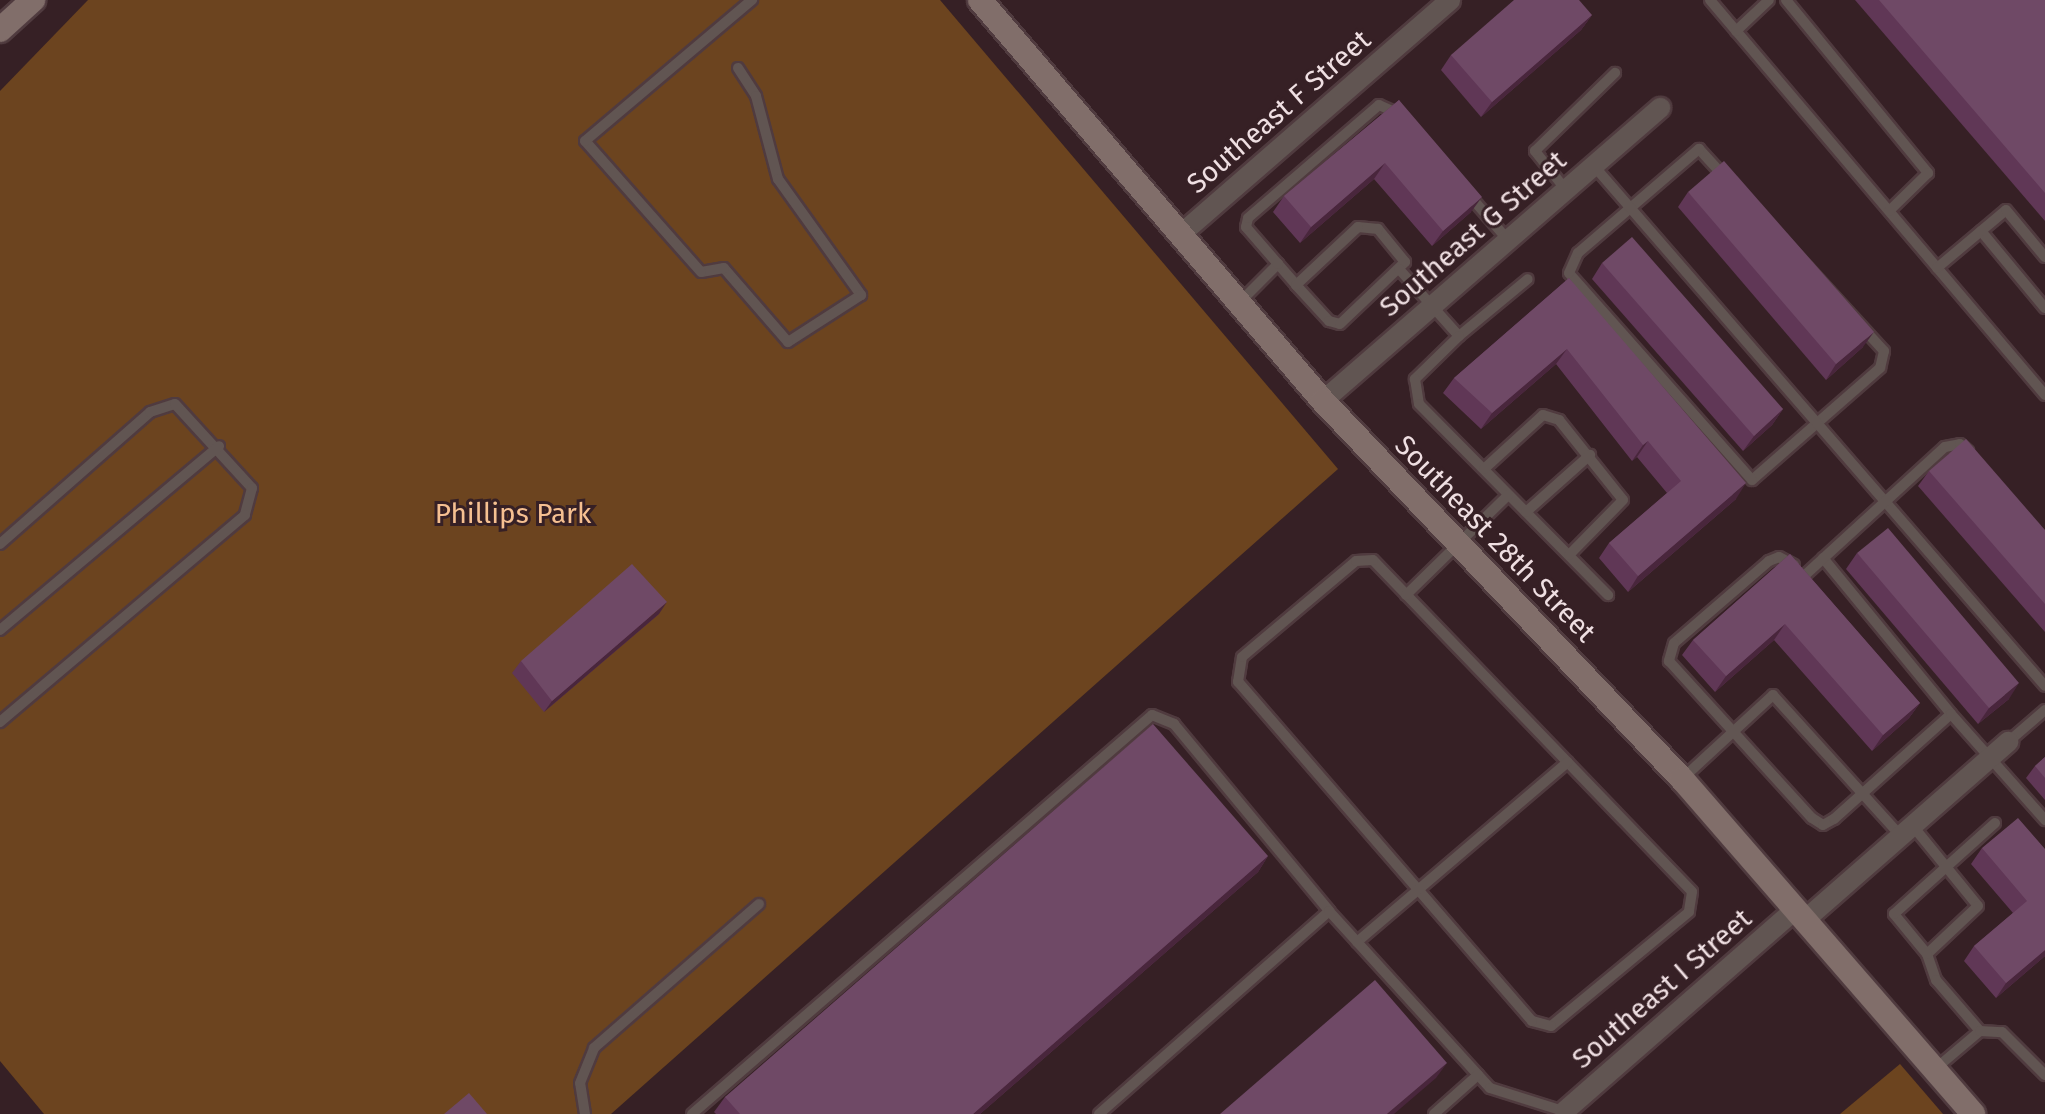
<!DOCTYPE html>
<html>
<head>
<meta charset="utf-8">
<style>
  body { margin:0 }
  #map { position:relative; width:2045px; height:1114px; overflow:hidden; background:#362025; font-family:"Fira Sans",sans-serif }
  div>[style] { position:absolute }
  .green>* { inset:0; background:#6c441f }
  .roads { filter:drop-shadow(2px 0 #503b3f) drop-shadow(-2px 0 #503b3f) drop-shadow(0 2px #503b3f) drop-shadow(0 -2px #503b3f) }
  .lane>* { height:10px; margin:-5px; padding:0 5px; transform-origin:5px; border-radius:5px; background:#615552 }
  .street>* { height:20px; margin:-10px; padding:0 10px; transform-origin:10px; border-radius:10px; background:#615552 }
  .secondary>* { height:24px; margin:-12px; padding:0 12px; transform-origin:12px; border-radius:12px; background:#816e6a }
  .wall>* { inset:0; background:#603756 }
  .shaded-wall>* { inset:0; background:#49263c }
  .building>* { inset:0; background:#6f4966 }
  span { translate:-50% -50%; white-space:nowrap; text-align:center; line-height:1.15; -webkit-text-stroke:6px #362025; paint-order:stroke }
  .street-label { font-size:28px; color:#efdfe2 }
  .park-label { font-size:28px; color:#f6c091 }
</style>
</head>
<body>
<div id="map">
  <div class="green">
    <i style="clip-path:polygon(88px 0,940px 0,1338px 469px,611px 1114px,44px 1114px,0 1061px,0 91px)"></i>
    <i style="clip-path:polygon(1900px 1064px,1943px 1114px,1840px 1114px)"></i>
  </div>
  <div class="roads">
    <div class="lane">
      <i style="left:1710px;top:0;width:518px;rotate:49.7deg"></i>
      <i style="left:1786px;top:0;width:224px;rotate:50.6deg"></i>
      <i style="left:1928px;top:173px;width:54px;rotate:135.7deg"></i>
      <i style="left:1736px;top:31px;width:45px;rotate:-43.2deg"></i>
      <i style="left:738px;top:68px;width:33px;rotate:57deg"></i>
      <i style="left:756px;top:96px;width:86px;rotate:75.2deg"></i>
      <i style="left:778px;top:179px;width:143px;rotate:54.4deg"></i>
      <i style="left:861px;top:295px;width:87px;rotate:147.2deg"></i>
      <i style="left:788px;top:342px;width:98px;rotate:-130.9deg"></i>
      <i style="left:724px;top:268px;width:23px;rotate:170deg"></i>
      <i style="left:701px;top:272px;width:175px;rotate:-131.5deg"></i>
      <i style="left:585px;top:141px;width:219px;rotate:-40.2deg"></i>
      <i style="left:1699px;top:149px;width:274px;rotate:47.5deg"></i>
      <i style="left:1884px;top:351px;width:17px;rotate:103deg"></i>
      <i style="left:1880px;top:368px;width:170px;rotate:138.8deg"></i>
      <i style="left:1752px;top:480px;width:276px;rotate:-131.5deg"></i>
      <i style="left:1569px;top:273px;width:22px;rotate:-66deg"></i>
      <i style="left:1578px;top:253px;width:160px;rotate:-40.7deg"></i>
      <i style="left:1594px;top:166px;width:688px;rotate:49.06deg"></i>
      <i style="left:1566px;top:190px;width:50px;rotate:-128.5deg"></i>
      <i style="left:1535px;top:151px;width:112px;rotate:-44.3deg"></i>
      <i style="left:1470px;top:196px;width:58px;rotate:49.2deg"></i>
      <i style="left:1981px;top:231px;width:100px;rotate:50.3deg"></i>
      <i style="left:1278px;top:264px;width:28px;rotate:49deg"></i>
      <i style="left:1296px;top:285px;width:49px;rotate:47.5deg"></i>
      <i style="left:1329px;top:321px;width:11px;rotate:15deg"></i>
      <i style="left:1340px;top:324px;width:90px;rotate:-43.6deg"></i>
      <i style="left:1405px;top:262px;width:43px;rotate:-129.3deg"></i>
      <i style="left:1378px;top:229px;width:20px;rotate:-174deg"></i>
      <i style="left:1358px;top:227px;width:85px;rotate:136.9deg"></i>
      <i style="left:1937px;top:268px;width:90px;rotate:-40deg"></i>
      <i style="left:2006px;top:210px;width:61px;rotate:50.3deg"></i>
      <i style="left:1399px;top:269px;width:90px;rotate:48.2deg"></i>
      <i style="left:1459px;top:336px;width:89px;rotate:-39.6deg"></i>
      <i style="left:1240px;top:302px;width:54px;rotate:-45deg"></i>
      <i style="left:1278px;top:264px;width:49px;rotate:-130.9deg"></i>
      <i style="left:1246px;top:227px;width:9px;rotate:-77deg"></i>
      <i style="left:1248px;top:218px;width:173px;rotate:-40.8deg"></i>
      <i style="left:1379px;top:105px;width:22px;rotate:24deg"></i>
      <i style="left:1459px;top:336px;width:62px;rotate:135.7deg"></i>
      <i style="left:1415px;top:379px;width:25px;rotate:81deg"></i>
      <i style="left:1419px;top:404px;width:269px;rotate:45.3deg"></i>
      <i style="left:1484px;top:469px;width:80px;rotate:-42.5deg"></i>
      <i style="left:1543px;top:415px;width:17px;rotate:17deg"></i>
      <i style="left:1559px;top:420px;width:102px;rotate:51.3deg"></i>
      <i style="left:1623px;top:500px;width:77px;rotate:134.5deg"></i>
      <i style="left:1526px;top:512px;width:86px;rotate:-41.7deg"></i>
      <i style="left:0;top:544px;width:200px;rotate:-41.3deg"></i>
      <i style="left:150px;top:412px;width:26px;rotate:-18deg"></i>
      <i style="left:175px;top:404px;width:114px;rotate:47.5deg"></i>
      <i style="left:252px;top:488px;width:28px;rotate:105deg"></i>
      <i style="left:245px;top:515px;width:321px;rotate:139.8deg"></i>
      <i style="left:1823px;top:558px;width:202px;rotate:50.6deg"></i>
      <i style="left:1373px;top:560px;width:460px;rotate:46.1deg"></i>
      <i style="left:1692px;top:892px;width:20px;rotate:99deg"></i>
      <i style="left:1689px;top:912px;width:179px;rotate:140.4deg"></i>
      <i style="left:1551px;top:1026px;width:20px;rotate:-165deg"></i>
      <i style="left:1532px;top:1021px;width:449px;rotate:-130.9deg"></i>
      <i style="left:1238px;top:682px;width:25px;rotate:-81deg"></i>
      <i style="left:1242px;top:657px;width:149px;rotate:-40.1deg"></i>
      <i style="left:1356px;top:561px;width:17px;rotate:-3deg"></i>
      <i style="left:1794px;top:565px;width:17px;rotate:-152deg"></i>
      <i style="left:1779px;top:557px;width:11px;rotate:158deg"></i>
      <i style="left:1769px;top:561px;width:125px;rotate:139.2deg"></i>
      <i style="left:1674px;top:643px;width:19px;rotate:106deg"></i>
      <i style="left:1669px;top:661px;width:212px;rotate:47.7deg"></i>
      <i style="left:1812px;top:818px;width:13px;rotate:32deg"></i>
      <i style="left:1823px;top:825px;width:13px;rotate:-29deg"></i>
      <i style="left:1834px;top:819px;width:157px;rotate:-41.9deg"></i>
      <i style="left:1951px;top:714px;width:142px;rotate:48.4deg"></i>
      <i style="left:1804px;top:576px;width:191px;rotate:-42.5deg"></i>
      <i style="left:1945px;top:447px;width:15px;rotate:-11deg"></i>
      <i style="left:1960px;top:444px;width:11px;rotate:41deg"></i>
      <i style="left:1406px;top:595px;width:143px;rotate:-44.4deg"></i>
      <i style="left:0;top:630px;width:286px;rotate:-40deg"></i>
      <i style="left:2008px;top:742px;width:49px;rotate:-40.9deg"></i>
      <i style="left:1682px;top:779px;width:124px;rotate:-42.7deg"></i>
      <i style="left:1773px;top:695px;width:190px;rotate:47.8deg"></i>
      <i style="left:1912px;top:825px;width:104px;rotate:50.8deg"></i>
      <i style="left:1978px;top:906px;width:70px;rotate:136.7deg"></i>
      <i style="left:1927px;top:954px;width:28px;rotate:71deg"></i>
      <i style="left:1936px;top:980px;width:67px;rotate:49.2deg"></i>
      <i style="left:1980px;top:1031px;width:60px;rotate:139.7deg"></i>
      <i style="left:1357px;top:942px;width:277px;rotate:-40.5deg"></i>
      <i style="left:1927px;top:954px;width:52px;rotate:-129.5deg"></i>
      <i style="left:1894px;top:914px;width:136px;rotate:-42deg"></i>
      <i style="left:1980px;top:1031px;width:22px;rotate:3deg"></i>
      <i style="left:2002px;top:1032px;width:61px;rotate:45deg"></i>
      <i style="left:585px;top:1114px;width:31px;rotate:-99deg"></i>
      <i style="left:580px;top:1083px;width:38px;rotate:-68deg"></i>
      <i style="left:594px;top:1048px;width:219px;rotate:-41.1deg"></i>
      <i style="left:692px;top:1114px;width:609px;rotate:-40.94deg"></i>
      <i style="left:1152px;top:715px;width:24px;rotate:22deg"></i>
      <i style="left:1174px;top:724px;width:243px;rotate:50.3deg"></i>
      <i style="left:1099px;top:1114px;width:307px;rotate:-41.4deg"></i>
      <i style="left:1329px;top:911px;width:239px;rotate:47.7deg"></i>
      <i style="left:1490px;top:1088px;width:80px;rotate:17.5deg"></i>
      <i style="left:1434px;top:1114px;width:59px;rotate:-41.6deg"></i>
    </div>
    <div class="street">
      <i style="left:1180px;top:235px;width:358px;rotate:-41deg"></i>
      <i style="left:1323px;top:401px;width:447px;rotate:-41deg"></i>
      <i style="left:1806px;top:919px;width:269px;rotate:-41.2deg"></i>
      <i style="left:1565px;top:1111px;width:307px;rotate:-41.2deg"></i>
    </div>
    <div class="secondary">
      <i style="left:980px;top:0;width:528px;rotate:49.46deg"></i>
      <i style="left:1323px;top:401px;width:521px;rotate:46.48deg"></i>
      <i style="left:1682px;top:779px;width:444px;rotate:49deg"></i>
      <i style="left:0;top:30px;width:45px;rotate:-42.3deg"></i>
    </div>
  </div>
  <div class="wall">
    <i style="clip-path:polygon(1855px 0,2045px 0,2045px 221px)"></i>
    <i style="clip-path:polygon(1592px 15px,1581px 30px,1481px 117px,1441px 70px,1451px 55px)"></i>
    <i style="clip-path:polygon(1399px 100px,1471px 212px,1432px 246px,1374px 179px,1300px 243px,1273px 212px,1284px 196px)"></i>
    <i style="clip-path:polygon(1688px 192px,1863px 347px,1826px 380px,1678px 207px)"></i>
    <i style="clip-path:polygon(1602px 263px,1783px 409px,1772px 425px,1743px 451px,1592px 279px)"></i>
    <i style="clip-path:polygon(1569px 278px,1736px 499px,1628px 592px,1599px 558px,1609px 543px,1667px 493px,1637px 457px,1632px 461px,1556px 364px,1481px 429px,1443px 393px,1454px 378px)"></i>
    <i style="clip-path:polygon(1929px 471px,2045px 530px,2045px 632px,1918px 486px)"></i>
    <i style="clip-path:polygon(1857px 553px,2009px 699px,1978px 724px,1846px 569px)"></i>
    <i style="clip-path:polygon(1790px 554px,1920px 703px,1909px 718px,1872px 751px,1774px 640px,1715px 692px,1682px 655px,1693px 640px)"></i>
    <i style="clip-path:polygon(659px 614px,544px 712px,512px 673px,521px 661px)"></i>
    <i style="clip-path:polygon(2045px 757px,2045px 800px,2026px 778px,2035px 766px)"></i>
    <i style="clip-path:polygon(1982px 848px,2045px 849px,2045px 956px,1996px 998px,1964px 961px,1974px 946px,2013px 913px,1971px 864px)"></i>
    <i style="clip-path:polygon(1268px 856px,1258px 872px,980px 1114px,716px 1114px,714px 1112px,725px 1097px)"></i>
  </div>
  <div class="shaded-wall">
    <i style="clip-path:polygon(1592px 15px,1581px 30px,1481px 117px,1492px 102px)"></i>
    <i style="clip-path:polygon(1385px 163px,1374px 179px,1300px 243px,1311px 227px)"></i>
    <i style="clip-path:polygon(1482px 197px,1471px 212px,1432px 246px,1443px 231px)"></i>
    <i style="clip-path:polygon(1874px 332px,1863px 347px,1826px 380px,1836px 364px)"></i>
    <i style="clip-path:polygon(1567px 349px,1556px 364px,1481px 429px,1492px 413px)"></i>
    <i style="clip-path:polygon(1783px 409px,1772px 425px,1743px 451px,1754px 436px)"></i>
    <i style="clip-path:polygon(1648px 441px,1637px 457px,1632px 461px,1643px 445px)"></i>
    <i style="clip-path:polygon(1746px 483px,1736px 499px,1628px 592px,1638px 576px)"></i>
    <i style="clip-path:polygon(667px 602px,659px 614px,544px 712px,552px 701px)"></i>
    <i style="clip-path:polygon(1785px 624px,1774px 640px,1715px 692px,1726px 676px)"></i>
    <i style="clip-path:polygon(2019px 683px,2009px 699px,1978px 724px,1989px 708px)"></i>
    <i style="clip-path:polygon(1920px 703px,1909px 718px,1872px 751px,1883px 735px)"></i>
    <i style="clip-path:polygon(1268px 856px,1258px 872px,980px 1114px,973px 1114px)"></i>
    <i style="clip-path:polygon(2045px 950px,2045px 956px,1996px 998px,2006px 983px)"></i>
    <i style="clip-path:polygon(1447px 1063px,1436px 1078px,1394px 1114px,1387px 1114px)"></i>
  </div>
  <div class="building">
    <i style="clip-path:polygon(1514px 0,1579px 0,1592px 15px,1492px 102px,1451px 55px)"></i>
    <i style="clip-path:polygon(1879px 0,2045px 0,2045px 193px)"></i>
    <i style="clip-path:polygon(1399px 100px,1482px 197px,1443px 231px,1385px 163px,1311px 227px,1284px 196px)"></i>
    <i style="clip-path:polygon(1724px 161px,1874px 332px,1836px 364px,1688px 192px)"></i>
    <i style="clip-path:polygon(1632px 237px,1783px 409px,1754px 436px,1602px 263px)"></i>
    <i style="clip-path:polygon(1569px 278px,1746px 483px,1638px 576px,1609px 543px,1681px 481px,1648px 441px,1643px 445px,1567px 349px,1492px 413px,1454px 378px)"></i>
    <i style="clip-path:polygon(1966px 439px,2045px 530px,2045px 604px,1929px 471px)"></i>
    <i style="clip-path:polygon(1888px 528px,2019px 683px,1989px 708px,1857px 553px)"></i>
    <i style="clip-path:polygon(1790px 554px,1920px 703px,1883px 735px,1785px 624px,1726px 676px,1693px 640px)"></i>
    <i style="clip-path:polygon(632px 564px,667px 602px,552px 701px,521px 661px)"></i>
    <i style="clip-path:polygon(1153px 724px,1268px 856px,973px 1114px,740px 1114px,725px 1097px)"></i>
    <i style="clip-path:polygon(2045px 757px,2045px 778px,2035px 766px)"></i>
    <i style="clip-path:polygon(2018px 818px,2045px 849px,2045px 950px,2006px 983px,1974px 946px,2027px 901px,1982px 848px)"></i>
    <i style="clip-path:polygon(1375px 980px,1447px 1063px,1387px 1114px,1220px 1114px)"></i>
    <i style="clip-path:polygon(469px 1093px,487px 1114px,444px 1114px)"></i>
  </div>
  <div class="street-label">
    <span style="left:1279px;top:112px;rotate:-41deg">Southeast F Street</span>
    <span style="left:1473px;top:234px;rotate:-41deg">Southeast G Street</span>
    <span style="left:1495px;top:539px;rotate:46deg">Southeast 28th Street</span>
    <span style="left:1662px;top:989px;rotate:-41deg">Southeast I Street</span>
  </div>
  <div class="park-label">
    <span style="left:513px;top:514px">Phillips Park</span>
  </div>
</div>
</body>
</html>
